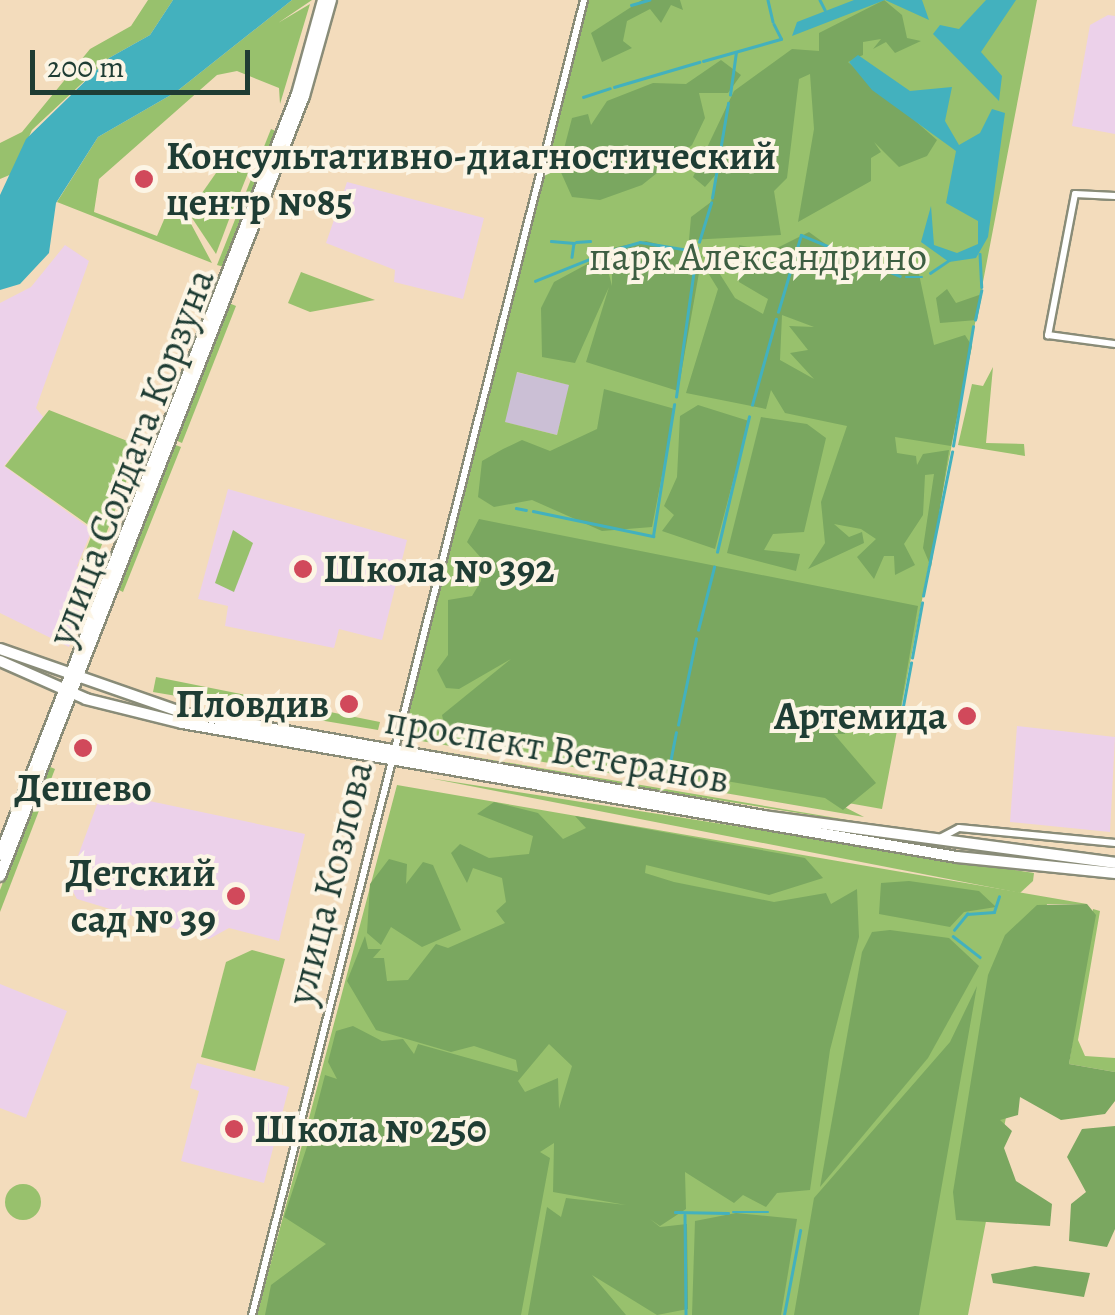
<!DOCTYPE html>
<html>
<head>
<meta charset="utf-8">
<style>
  body { margin:0 }
  #map { position:relative; width:1115px; height:1315px; overflow:hidden; background:#f3dcbc; font-family:Alegreya,serif }
  div>[style] { position:absolute }
  .built>* { inset:0; background:#ecd1ea }
  .industrial>* { inset:0; background:#cbbfd5 }
  .green>* { inset:0; background:#98c16d }
  .round { border-radius:50% }
  .forest>* { inset:0; background:#7aa760 }
  .water>* { inset:0; background:#43b1be }
  .stream>* { height:2.5px; margin:-1.25px; padding:0 1.25px; transform-origin:1.25px; border-radius:1.25px; background:#43b1be }
  .roads { filter:drop-shadow(2px 0 #898c78) drop-shadow(-2px 0 #898c78) drop-shadow(0 2px #898c78) drop-shadow(0 -2px #898c78) }
  .street>* { height:6px; margin:-3px; padding:0 3px; transform-origin:3px; border-radius:3px; background:#fff }
  .secondary>* { height:10px; margin:-5px; padding:0 5px; transform-origin:5px; border-radius:5px; background:#fff }
  .dots>* { width:28px; height:28px; translate:-50% -50%; box-sizing:border-box; border:5px solid #fcf5e5; border-radius:50% }
  span { translate:-50% -50%; white-space:nowrap; text-align:center; line-height:1.15; -webkit-text-stroke:8px #fcf5e5; paint-order:stroke }
  .poi-label { font-size:40px; color:#1f3d34; font-weight:700 }
  .left { translate:0 -50%; text-align:left }
  .right { translate:-100% -50%; text-align:right }
  .park-label { font-size:40px; color:#3d5e42 }
  .street-label { font-size:40px; color:#1f3d34 }
  .scale { position:absolute; left:30px; top:50px; width:220px; height:45px; box-sizing:border-box; border:5px solid #1f3d34; border-top:0; padding-left:12px; font-size:30px; line-height:35px; white-space:nowrap; color:#1f3d34; -webkit-text-stroke:8px #fcf5e5; paint-order:stroke }
</style>
</head>
<body>
<div id="map">
  <div class="built">
    <i style="clip-path:polygon(1108px 15px,1115px 16px,1115px 134px,1072px 126px,1090px 25px)"></i>
    <i style="clip-path:polygon(347px 182px,484px 218px,463px 299px,394px 282px,395px 270px,326px 243px)"></i>
    <i style="clip-path:polygon(65px 245px,89px 261px,36px 408px,43px 417px,4px 466px,92px 530px,77px 566px,96px 580px,69px 647px,0 613px,0 303px,31px 287px)"></i>
    <i style="clip-path:polygon(228px 489px,407px 540px,382px 640px,339px 629px,334px 648px,225px 626px,228px 606px,198px 599px)"></i>
    <i style="clip-path:polygon(1017px 726px,1115px 737px,1110px 832px,1010px 822px)"></i>
    <i style="clip-path:polygon(102px 791px,305px 834px,279px 941px,229px 928px,209px 939px,77px 899px,68px 883px)"></i>
    <i style="clip-path:polygon(0 984px,67px 1011px,26px 1118px,0 1108px)"></i>
    <i style="clip-path:polygon(197px 1063px,289px 1087px,264px 1183px,181px 1161px,199px 1091px,190px 1088px)"></i>
  </div>
  <div class="industrial">
    <i style="clip-path:polygon(516px 372px,570px 385px,557px 435px,504px 422px)"></i>
  </div>
  <div class="green">
    <i style="clip-path:polygon(148px 0,173px 0,150px 35px,109px 58px,32px 130px,12px 174px,0 179px,0 143px,22px 132px,90px 49px,131px 26px)"></i>
    <i style="clip-path:polygon(292px 0,312px 0,278px 23px,310px 4px,280px 104px,279px 88px,237px 71px,217px 75px,99px 179px,94px 212px,157px 236px,166px 215px,190px 222px,212px 263px,57px 202px,98px 137px,176px 92px)"></i>
    <i style="clip-path:polygon(evenodd,588px 0,1037px 0,882px 809px,831px 800px,864px 817px,421px 741px,405px 719px,588px 0,517px 372px,569px 385px,557px 435px,505px 422px,517px 372px)"></i>
    <i style="clip-path:polygon(271px 129px,278px 132px,224px 267px,217px 265px)"></i>
    <i style="clip-path:polygon(223px 163px,248px 173px,238px 198px,202px 193px)"></i>
    <i style="clip-path:polygon(200px 196px,236px 201px,216px 254px,192px 218px)"></i>
    <i style="clip-path:polygon(301px 272px,375px 300px,310px 312px,288px 303px)"></i>
    <i style="clip-path:polygon(229px 303px,236px 306px,182px 443px,175px 440px)"></i>
    <i style="clip-path:polygon(993px 367px,986px 443px,1024px 444px,1025px 456px,958px 445px,972px 384px,983px 386px)"></i>
    <i style="clip-path:polygon(49px 410px,140px 446px,94px 565px,82px 560px,94px 529px,5px 466px)"></i>
    <i style="clip-path:polygon(173px 444px,181px 447px,123px 592px,117px 589px)"></i>
    <i style="clip-path:polygon(233px 530px,253px 543px,234px 592px,215px 583px)"></i>
    <i style="clip-path:polygon(156px 677px,380px 722px,378px 730px,153px 692px)"></i>
    <i style="clip-path:polygon(416px 747px,937px 835px,415px 752px)"></i>
    <i style="clip-path:polygon(48px 766px,55px 769px,0 912px,0 890px)"></i>
    <i style="clip-path:polygon(429px 778px,1034px 873px,1033px 881px,1020px 893px)"></i>
    <i style="clip-path:polygon(397px 785px,1087px 904px,1047px 904px,968px 1315px,257px 1315px)"></i>
    <i style="clip-path:polygon(1093px 909px,1100px 911px,1078px 1040px,1085px 1056px,1115px 1058px,1115px 1072px,1069px 1064px)"></i>
    <i style="clip-path:polygon(252px 950px,285px 959px,255px 1071px,201px 1057px,226px 962px)"></i>
    <i class="round" style="left:5px;top:1184px;width:36px;height:36px"></i>
  </div>
  <div class="forest">
    <i style="clip-path:polygon(642px 0,680px 0,683px 10px,671px 5px,661px 23px,650px 9px,627px 21px,623px 41px,632px 48px,602px 62px,591px 33px)"></i>
    <i style="clip-path:polygon(884px 0,902px 15px,907px 38px,921px 41px,895px 53px,886px 42px,873px 49px,881px 39px,863px 42px,863px 55px,848px 62px,937px 140px,927px 156px,899px 167px,874px 142px,881px 152px,871px 158px,871px 181px,798px 222px,814px 129px,810px 74px,799px 79px,787px 178px,774px 191px,781px 235px,689px 240px,691px 217px,711px 202px,719px 171px,705px 187px,693px 177px,734px 91px,792px 49px,819px 51px,819px 33px)"></i>
    <i style="clip-path:polygon(721px 60px,741px 75px,728px 93px,699px 93px,705px 118px,692px 145px,642px 185px,600px 200px,572px 197px,559px 168px,572px 118px,588px 114px,591px 125px,607px 101px,653px 83px,686px 84px)"></i>
    <i style="clip-path:polygon(evenodd,809px 232px,857px 267px,919px 274px,934px 345px,965px 335px,972px 346px,951px 446px,895px 437px,897px 453px,916px 456px,917px 465px,923px 454px,949px 450px,931px 567px,923px 548px,934px 474px,925px 475px,923px 515px,904px 544px,915px 565px,895px 575px,894px 556px,884px 556px,874px 579px,857px 557px,876px 539px,861px 529px,834px 524px,849px 537px,862px 532px,864px 543px,808px 569px,825px 543px,821px 502px,847px 426px,785px 413px,771px 390px,766px 409px,686px 393px,718px 289px,705px 268px,711px 260px,735px 298px,763px 314px,768px 299px,739px 282px,739px 245px,769px 252px,809px 232px,782px 315px,814px 327px,789px 326px,808px 350px,790px 353px,814px 379px,780px 360px,782px 315px)"></i>
    <i style="clip-path:polygon(646px 241px,702px 256px,678px 391px,586px 362px,609px 287px,575px 363px,542px 357px,541px 308px,554px 282px,604px 255px,612px 286px,612px 248px)"></i>
    <i style="clip-path:polygon(947px 289px,956px 303px,982px 294px,977px 320px,940px 323px,936px 298px)"></i>
    <i style="clip-path:polygon(604px 389px,675px 409px,652px 527px,602px 531px,532px 500px,494px 507px,478px 497px,482px 461px,503px 449px,522px 440px,550px 451px,597px 429px)"></i>
    <i style="clip-path:polygon(698px 405px,749px 421px,715px 549px,662px 531px,674px 515px,664px 506px,677px 477px,680px 416px)"></i>
    <i style="clip-path:polygon(761px 417px,807px 424px,826px 438px,804px 532px,773px 534px,764px 550px,800px 554px,796px 571px,727px 553px)"></i>
    <i style="clip-path:polygon(479px 519px,918px 606px,897px 729px,884px 733px,883px 716px,860px 708px,846px 717px,845px 734px,834px 734px,876px 783px,843px 810px,825px 798px,446px 733px,442px 715px,511px 659px,459px 689px,446px 688px,437px 670px,448px 655px,448px 600px,472px 596px,481px 581px,482px 559px,467px 542px)"></i>
    <i style="clip-path:polygon(evenodd,494px 802px,538px 813px,563px 839px,586px 828px,575px 816px,805px 858px,823px 878px,769px 895px,646px 865px,645px 873px,674px 882px,774px 902px,826px 893px,831px 904px,857px 889px,859px 937px,830px 1050px,810px 1190px,777px 1193px,766px 1207px,743px 1195px,734px 1203px,685px 1172px,686px 1209px,660px 1226px,650px 1219px,660px 1227px,687px 1224px,688px 1309px,657px 1315px,592px 1275px,626px 1315px,528px 1315px,547px 1207px,561px 1217px,566px 1198px,626px 1205px,553px 1192px,554px 1143px,540px 1152px,550px 1158px,521px 1315px,265px 1315px,271px 1285px,326px 1244px,284px 1217px,313px 1128px,320px 1131px,321px 1142px,329px 1146px,326px 1131px,313px 1121px,325px 1075px,337px 1079px,328px 1062px,336px 1031px,353px 1026px,382px 1041px,403px 1039px,414px 1054px,418px 1044px,518px 1072px,516px 1060px,474px 1046px,451px 1052px,376px 1030px,347px 981px,365px 936px,368px 949px,381px 949px,373px 958px,384px 958px,387px 981px,408px 980px,436px 944px,448px 948px,505px 923px,496px 911px,506px 902px,502px 878px,473px 868px,467px 883px,451px 853px,460px 844px,489px 858px,529px 854px,533px 836px,477px 814px,494px 802px,549px 1044px,572px 1066px,559px 1109px,558px 1078px,525px 1092px,518px 1081px,549px 1044px)"></i>
    <i style="clip-path:polygon(389px 859px,407px 864px,406px 884px,423px 862px,433px 865px,461px 930px,422px 947px,391px 927px,381px 945px,367px 933px,370px 884px)"></i>
    <i style="clip-path:polygon(909px 881px,979px 891px,996px 907px,964px 912px,950px 927px,879px 914px,881px 883px)"></i>
    <i style="clip-path:polygon(1087px 904px,1096px 915px,1069px 1064px,1115px 1072px,1115px 1101px,1105px 1114px,1061px 1120px,1020px 1097px,1018px 1115px,1000px 1120px,1012px 1131px,1004px 1148px,1016px 1181px,1052px 1204px,1050px 1226px,956px 1220px,953px 1192px,988px 975px,1005px 935px,1037px 905px)"></i>
    <i style="clip-path:polygon(890px 930px,949px 938px,979px 966px,928px 1058px,820px 1187px,862px 952px,872px 932px)"></i>
    <i style="clip-path:polygon(977px 986px,919px 1315px,794px 1315px,814px 1198px,950px 1042px)"></i>
    <i style="clip-path:polygon(1115px 1126px,1115px 1229px,1107px 1247px,1069px 1241px,1071px 1204px,1086px 1192px,1067px 1157px,1082px 1129px)"></i>
    <i style="clip-path:polygon(736px 1213px,797px 1219px,781px 1315px,692px 1315px,695px 1221px)"></i>
    <i style="clip-path:polygon(1035px 1266px,1090px 1273px,1084px 1297px,993px 1283px,991px 1274px)"></i>
  </div>
  <div class="water">
    <i style="clip-path:polygon(173px 0,292px 0,176px 92px,98px 137px,56px 203px,49px 253px,20px 284px,0 290px,0 195px,26px 139px,109px 58px,150px 35px)"></i>
    <i style="clip-path:polygon(854px 0,922px 0,929px 20px,885px 0,792px 36px,797px 22px)"></i>
    <i style="clip-path:polygon(986px 0,1016px 0,981px 52px,1002px 76px,999px 101px,933px 34px,940px 25px,959px 29px)"></i>
    <i style="clip-path:polygon(858px 55px,910px 91px,952px 87px,945px 121px,959px 145px,980px 133px,992px 109px,1005px 113px,988px 237px,976px 258px,949px 262px,921px 242px,931px 206px,934px 245px,957px 253px,978px 244px,978px 221px,946px 203px,956px 151px,872px 90px,849px 62px)"></i>
  </div>
  <div class="stream">
    <i style="left:768px;top:0;width:22px;rotate:77deg"></i>
    <i style="left:820px;top:0;width:11px;rotate:63deg"></i>
    <i style="left:631px;top:5px;width:19px;rotate:-16deg"></i>
    <i style="left:703px;top:61px;width:81px;rotate:-15.8deg"></i>
    <i style="left:781px;top:39px;width:16px;rotate:-117deg"></i>
    <i style="left:614px;top:87px;width:89px;rotate:-16.4deg"></i>
    <i style="left:730px;top:95px;width:43px;rotate:-82.1deg"></i>
    <i style="left:583px;top:97px;width:28px;rotate:-18deg"></i>
    <i style="left:712px;top:198px;width:96px;rotate:-80.4deg"></i>
    <i style="left:551px;top:241px;width:23px;rotate:5deg"></i>
    <i style="left:574px;top:243px;width:14px;rotate:98deg"></i>
    <i style="left:576px;top:242px;width:14px;rotate:-4deg"></i>
    <i style="left:699px;top:242px;width:41px;rotate:-72.9deg"></i>
    <i style="left:609px;top:251px;width:32px;rotate:-16deg"></i>
    <i style="left:640px;top:242px;width:56px;rotate:9.3deg"></i>
    <i style="left:980px;top:254px;width:33px;rotate:87deg"></i>
    <i style="left:930px;top:273px;width:22px;rotate:-34deg"></i>
    <i style="left:906px;top:277px;width:16px"></i>
    <i style="left:535px;top:281px;width:72px;rotate:-21.9deg"></i>
    <i style="left:778px;top:312px;width:80px;rotate:-73.4deg"></i>
    <i style="left:801px;top:235px;width:107px;rotate:22.5deg"></i>
    <i style="left:975px;top:320px;width:30px;rotate:-78deg"></i>
    <i style="left:676px;top:397px;width:150px;rotate:-82deg"></i>
    <i style="left:752px;top:405px;width:89px;rotate:-74.4deg"></i>
    <i style="left:953px;top:446px;width:121px;rotate:-80.5deg"></i>
    <i style="left:516px;top:508px;width:10px;rotate:11deg"></i>
    <i style="left:533px;top:511px;width:123px;rotate:11.8deg"></i>
    <i style="left:653px;top:536px;width:133px;rotate:-80.9deg"></i>
    <i style="left:717px;top:552px;width:139px;rotate:-76.7deg"></i>
    <i style="left:923px;top:596px;width:147px;rotate:-78.6deg"></i>
    <i style="left:698px;top:630px;width:65px;rotate:-75.7deg"></i>
    <i style="left:912px;top:658px;width:56px;rotate:-79.7deg"></i>
    <i style="left:901px;top:717px;width:55px;rotate:-79.5deg"></i>
    <i style="left:678px;top:725px;width:88px;rotate:-78.2deg"></i>
    <i style="left:669px;top:768px;width:36px;rotate:-79deg"></i>
    <i style="left:954px;top:930px;width:21px;rotate:-51deg"></i>
    <i style="left:967px;top:914px;width:27px;rotate:-4deg"></i>
    <i style="left:994px;top:912px;width:16px;rotate:-72deg"></i>
    <i style="left:953px;top:936px;width:34px;rotate:38deg"></i>
    <i style="left:675px;top:1212px;width:53px;rotate:1.1deg"></i>
    <i style="left:733px;top:1212px;width:35px"></i>
    <i style="left:685px;top:1215px;width:100px;rotate:89.4deg"></i>
    <i style="left:784px;top:1315px;width:86px;rotate:-79.2deg"></i>
  </div>
  <div class="roads">
    <div class="street">
      <i style="left:1115px;top:196px;width:40px;rotate:-177.1deg"></i>
      <i style="left:1075px;top:194px;width:144px;rotate:100.8deg"></i>
      <i style="left:1048px;top:335px;width:68px;rotate:7.7deg"></i>
      <i style="left:940px;top:838px;width:21px;rotate:-28deg"></i>
      <i style="left:959px;top:828px;width:157px;rotate:5.5deg"></i>
      <i style="left:252px;top:1315px;width:1356px;rotate:-75.83deg"></i>
    </div>
    <div class="secondary">
      <i style="left:0;top:649px;width:195px;rotate:19.2deg"></i>
      <i style="left:184px;top:713px;width:589px;rotate:10.07deg"></i>
      <i style="left:764px;top:816px;width:354px;rotate:7.6deg"></i>
      <i style="left:0;top:661px;width:94px;rotate:23.8deg"></i>
      <i style="left:86px;top:699px;width:99px;rotate:14deg"></i>
      <i style="left:182px;top:723px;width:786px;rotate:9.81deg"></i>
      <i style="left:957px;top:857px;width:159px;rotate:5.8deg"></i>
      <i style="left:0;top:855px;width:817px;rotate:-68.68deg"></i>
      <i style="left:297px;top:94px;width:98px;rotate:-74.5deg"></i>
      <i style="left:0;top:876px;width:837px;rotate:-68.71deg"></i>
      <i style="left:304px;top:96px;width:100px;rotate:-74.3deg"></i>
    </div>
  </div>
  <div class="dots">
    <i style="left:144px;top:179px;background:#d1495b"></i>
    <i style="left:303px;top:569px;background:#d1495b"></i>
    <i style="left:349px;top:704px;background:#d1495b"></i>
    <i style="left:967px;top:716px;background:#d1495b"></i>
    <i style="left:83px;top:748px;background:#d1495b"></i>
    <i style="left:236px;top:896px;background:#d1495b"></i>
    <i style="left:234px;top:1129px;background:#d1495b"></i>
  </div>
  <div class="poi-label">
    <span class="left" style="left:166px;top:179px">Консультативно-диагностический<br>центр №85</span>
    <span class="left" style="left:323px;top:569px">Школа № 392</span>
    <span class="right" style="left:329px;top:704px">Пловдив</span>
    <span class="right" style="left:947px;top:716px">Артемида</span>
    <span style="left:83px;top:788px">Дешево</span>
    <span class="right" style="left:216px;top:896px">Детский<br>сад № 39</span>
    <span class="left" style="left:254px;top:1129px">Школа № 250</span>
  </div>
  <div class="park-label">
    <span style="left:758px;top:257px">парк Александрино</span>
  </div>
  <div class="street-label">
    <span style="left:131px;top:457px;rotate:-69deg">улица Солдата Корзуна</span>
    <span style="left:557px;top:750px;rotate:10deg">проспект Ветеранов</span>
    <span style="left:330px;top:883px;rotate:-76deg">улица Козлова</span>
  </div>
  <div class="scale">200 m</div>
</div>
</body>
</html>
